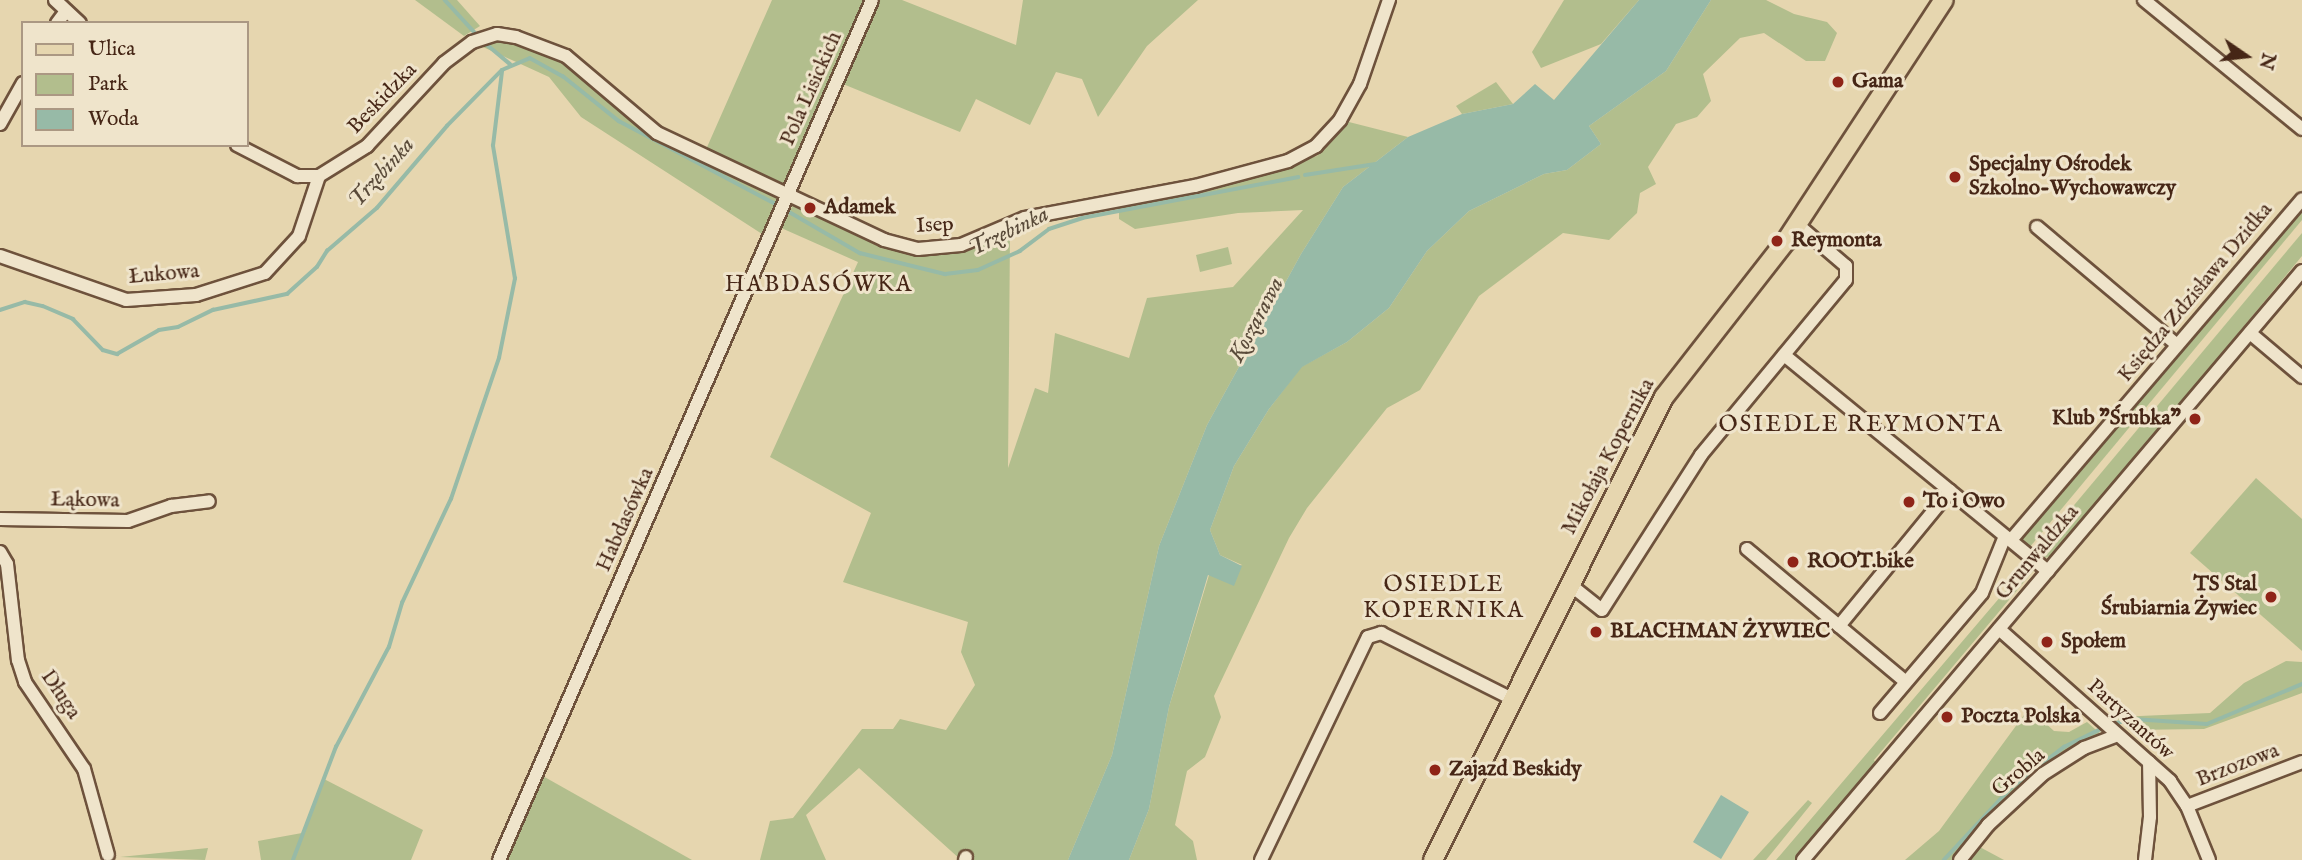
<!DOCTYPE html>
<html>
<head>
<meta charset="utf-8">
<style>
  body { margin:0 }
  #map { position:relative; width:2302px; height:860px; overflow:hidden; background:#e6d6af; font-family:"IM FELL English",serif }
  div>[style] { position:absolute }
  .green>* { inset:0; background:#b2be8d }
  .water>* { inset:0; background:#97baa7 }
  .stream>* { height:3.5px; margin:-1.75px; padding:0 1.75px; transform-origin:1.75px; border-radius:1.75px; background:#97baa7 }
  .roads { filter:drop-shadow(2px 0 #6e523c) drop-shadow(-2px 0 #6e523c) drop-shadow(0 2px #6e523c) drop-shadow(0 -2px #6e523c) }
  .minor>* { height:12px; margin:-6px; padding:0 6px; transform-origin:6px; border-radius:6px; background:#efe4cb }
  .primary>* { height:18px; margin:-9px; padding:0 9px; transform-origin:9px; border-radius:9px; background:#e6d6af }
  .dots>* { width:19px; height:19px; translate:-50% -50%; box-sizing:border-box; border:4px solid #efe4cb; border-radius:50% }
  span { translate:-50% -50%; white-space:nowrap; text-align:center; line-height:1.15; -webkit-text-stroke:6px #efe4cb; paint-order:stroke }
  .poi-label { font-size:21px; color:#462616; font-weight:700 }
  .left { translate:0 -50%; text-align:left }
  .right { translate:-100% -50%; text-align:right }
  .street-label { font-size:21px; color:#462616 }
  .water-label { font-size:23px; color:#5a4b3a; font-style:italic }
  .neighbourhood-label { font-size:23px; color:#462616; letter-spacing:2px }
  .legend { position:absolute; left:21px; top:21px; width:228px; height:126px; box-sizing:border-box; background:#efe4cb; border:2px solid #ab9883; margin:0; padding:9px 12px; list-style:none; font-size:21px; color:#462616 }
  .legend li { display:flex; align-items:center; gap:14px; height:35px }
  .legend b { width:35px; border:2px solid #ab9883 }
  .north { position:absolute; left:2211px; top:21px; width:70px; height:70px; -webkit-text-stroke:5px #efe4cb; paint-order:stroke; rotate:104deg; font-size:19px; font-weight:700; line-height:28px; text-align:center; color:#462616 }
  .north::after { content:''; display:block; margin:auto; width:24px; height:32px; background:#462616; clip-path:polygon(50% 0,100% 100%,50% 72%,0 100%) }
</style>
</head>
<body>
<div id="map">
  <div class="green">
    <i style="clip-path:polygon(415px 0,457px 0,480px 26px,464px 36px)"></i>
    <i style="clip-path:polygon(772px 0,902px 0,1016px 45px,1023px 0,1198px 0,1147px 46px,1098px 117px,1082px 79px,1056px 72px,1030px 125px,976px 99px,960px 132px,843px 84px,787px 194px,770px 239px,581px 117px,549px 77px,472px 42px,497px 34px,566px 56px,657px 133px,704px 154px)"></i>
    <i style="clip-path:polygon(1564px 0,1639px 0,1601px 44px,1541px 68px,1532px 52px)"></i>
    <i style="clip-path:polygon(1711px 0,1766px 0,1794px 14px,1827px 22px,1837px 33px,1825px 61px,1806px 61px,1764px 33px,1740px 38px,1703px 74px,1711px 101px,1697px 117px,1676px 124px,1648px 167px,1656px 184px,1640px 193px,1637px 213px,1609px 240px,1563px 233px,1479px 296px,1420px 390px,1387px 408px,1307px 508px,1289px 538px,1214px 696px,1221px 717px,1205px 757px,1187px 771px,1175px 825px,1193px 841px,1197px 860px,1129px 860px,1149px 809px,1169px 707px,1209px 575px,1242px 565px,1220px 555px,1210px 530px,1234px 466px,1269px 409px,1301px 367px,1347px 342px,1389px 308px,1427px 251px,1469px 211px,1544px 174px,1567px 170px,1601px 144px,1589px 126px,1666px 71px)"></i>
    <i style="clip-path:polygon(1496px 82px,1513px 104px,1462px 114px,1456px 106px)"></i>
    <i style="clip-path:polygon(1345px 121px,1408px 137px,1343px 187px,1301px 254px,1207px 425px,1159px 546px,1112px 755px,1068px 860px,961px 860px,859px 768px,806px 815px,826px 860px,760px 860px,770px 821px,793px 818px,862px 729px,893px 729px,900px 719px,946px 730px,975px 685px,961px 652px,968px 622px,843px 582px,871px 513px,770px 457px,858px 262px,779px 227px,794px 204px,919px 257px,962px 252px,1010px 234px,1008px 468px,1035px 388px,1048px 393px,1055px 333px,1129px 358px,1147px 298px,1233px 287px,1303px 210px,1238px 213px,1135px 229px,1119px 219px,1119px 205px,1317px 156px)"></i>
    <i style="clip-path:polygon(2302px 208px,2302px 220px,2029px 548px,2022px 541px,2023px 533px)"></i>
    <i style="clip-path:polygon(2302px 233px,2302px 256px,2055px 554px,2045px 558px,2034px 553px)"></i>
    <i style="clip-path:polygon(1228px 247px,1232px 264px,1200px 272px,1196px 255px)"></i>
    <i style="clip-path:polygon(2256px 478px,2302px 519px,2302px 651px,2190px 553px)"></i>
    <i style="clip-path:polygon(2030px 562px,2036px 568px,1874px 760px,1877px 765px,1797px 860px,1776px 860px)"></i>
    <i style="clip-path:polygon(2286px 661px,2302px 662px,2302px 693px,2204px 729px,2129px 730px,2116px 717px,2210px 713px,2244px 683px)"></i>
    <i style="clip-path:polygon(2029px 708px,2054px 731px,2069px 732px,2087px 722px,2103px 736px,2054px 755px,1988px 817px,1953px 860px,1905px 860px,1939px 831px)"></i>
    <i style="clip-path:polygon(541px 775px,692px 860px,505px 860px)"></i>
    <i style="clip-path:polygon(324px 779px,423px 830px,411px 860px,261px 860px,258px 841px,302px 833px)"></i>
    <i style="clip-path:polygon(1808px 800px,1812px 803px,1766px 860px,1753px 860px)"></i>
    <i style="clip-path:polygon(1976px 845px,2004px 860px,1965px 860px)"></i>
    <i style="clip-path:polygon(208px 848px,205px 860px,120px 857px)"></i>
  </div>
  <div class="water">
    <i style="clip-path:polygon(1639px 0,1711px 0,1666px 71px,1589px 126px,1601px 144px,1567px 170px,1544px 174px,1469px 211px,1427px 251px,1389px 308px,1347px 342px,1302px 367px,1269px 409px,1234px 466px,1210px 530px,1220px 555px,1242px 566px,1234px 586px,1208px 575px,1169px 707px,1149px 809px,1129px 860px,1068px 860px,1112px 755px,1159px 546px,1207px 425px,1301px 254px,1343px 187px,1408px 137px,1462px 114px,1513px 104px,1535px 84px,1554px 100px)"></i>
    <i style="clip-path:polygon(1721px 795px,1749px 812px,1721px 859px,1693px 842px)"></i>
  </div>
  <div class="stream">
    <i style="left:445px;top:0;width:50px;rotate:47.4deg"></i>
    <i style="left:484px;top:42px;width:34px;rotate:40deg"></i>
    <i style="left:1305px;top:175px;width:71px;rotate:-8.9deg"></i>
    <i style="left:786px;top:210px;width:86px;rotate:30.2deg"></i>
    <i style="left:860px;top:253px;width:88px;rotate:13.9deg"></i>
    <i style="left:945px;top:274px;width:33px;rotate:-7deg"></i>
    <i style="left:978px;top:270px;width:46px;rotate:-24.3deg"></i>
    <i style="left:1020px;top:251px;width:36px;rotate:-37deg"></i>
    <i style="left:1049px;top:229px;width:35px;rotate:-18deg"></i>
    <i style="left:1082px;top:218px;width:220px;rotate:-10.7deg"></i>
    <i style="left:0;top:310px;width:26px;rotate:-18deg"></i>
    <i style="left:25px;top:302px;width:18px;rotate:13deg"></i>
    <i style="left:43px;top:306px;width:33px;rotate:23deg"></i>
    <i style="left:73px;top:319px;width:43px;rotate:45.9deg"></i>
    <i style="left:103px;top:350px;width:15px;rotate:16deg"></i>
    <i style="left:117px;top:354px;width:48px;rotate:-29.7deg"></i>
    <i style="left:159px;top:330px;width:19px;rotate:-9deg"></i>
    <i style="left:178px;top:327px;width:39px;rotate:-26deg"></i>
    <i style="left:213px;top:310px;width:76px;rotate:-12.2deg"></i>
    <i style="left:287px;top:294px;width:40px;rotate:-42deg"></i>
    <i style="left:317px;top:267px;width:19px;rotate:-58deg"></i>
    <i style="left:327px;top:251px;width:66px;rotate:-40.7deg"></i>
    <i style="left:377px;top:208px;width:108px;rotate:-49.5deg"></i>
    <i style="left:447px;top:126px;width:78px;rotate:-45.5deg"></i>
    <i style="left:502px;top:70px;width:30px;rotate:-23deg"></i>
    <i style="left:530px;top:58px;width:38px;rotate:29deg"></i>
    <i style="left:563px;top:76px;width:72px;rotate:38.8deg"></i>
    <i style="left:619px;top:121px;width:175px;rotate:27.9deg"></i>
    <i style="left:2112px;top:724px;width:22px;rotate:-13deg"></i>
    <i style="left:2133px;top:719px;width:74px;rotate:3.9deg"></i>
    <i style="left:2207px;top:724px;width:103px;rotate:-22.8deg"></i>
    <i style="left:293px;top:860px;width:121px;rotate:-69.2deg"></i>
    <i style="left:336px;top:747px;width:113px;rotate:-62.1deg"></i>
    <i style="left:389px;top:647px;width:46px;rotate:-73.5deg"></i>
    <i style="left:402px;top:603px;width:115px;rotate:-64.8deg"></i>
    <i style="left:451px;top:499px;width:149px;rotate:-71.2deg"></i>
    <i style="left:499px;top:358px;width:81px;rotate:-78.6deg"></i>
    <i style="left:515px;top:279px;width:135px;rotate:-99.4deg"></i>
    <i style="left:493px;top:146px;width:75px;rotate:-83.1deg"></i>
    <i style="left:1944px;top:860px;width:98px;rotate:-47.1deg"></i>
    <i style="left:2011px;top:788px;width:67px;rotate:-37.7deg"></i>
    <i style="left:2064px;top:747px;width:46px;rotate:-26deg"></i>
  </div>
  <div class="roads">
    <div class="minor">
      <i style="left:55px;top:0;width:34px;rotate:43deg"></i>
      <i style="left:2144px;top:0;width:204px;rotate:39.2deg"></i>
      <i style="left:57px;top:23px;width:15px;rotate:-53deg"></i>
      <i style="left:0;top:124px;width:47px;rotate:-60.7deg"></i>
      <i style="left:237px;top:145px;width:68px;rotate:27.3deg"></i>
      <i style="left:297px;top:176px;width:22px"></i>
      <i style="left:319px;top:176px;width:57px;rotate:-32deg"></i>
      <i style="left:367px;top:146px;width:113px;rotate:-47.1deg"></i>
      <i style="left:444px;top:63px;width:35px;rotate:-37deg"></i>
      <i style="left:472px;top:42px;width:26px;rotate:-18deg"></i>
      <i style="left:497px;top:34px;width:19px;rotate:9deg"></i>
      <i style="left:516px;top:37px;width:53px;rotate:20.8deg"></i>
      <i style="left:566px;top:56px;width:119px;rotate:40.2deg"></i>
      <i style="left:657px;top:133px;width:251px;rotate:25.2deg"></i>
      <i style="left:884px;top:240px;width:35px;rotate:15deg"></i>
      <i style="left:918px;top:249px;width:43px;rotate:-5.3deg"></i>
      <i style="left:961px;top:245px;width:69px;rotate:-22.9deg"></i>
      <i style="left:1025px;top:218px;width:173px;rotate:-10.7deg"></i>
      <i style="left:1195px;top:186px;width:96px;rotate:-15deg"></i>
      <i style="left:1288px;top:161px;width:32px;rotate:-28deg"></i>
      <i style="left:1316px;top:146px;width:35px;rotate:-47deg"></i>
      <i style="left:1340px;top:120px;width:41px;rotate:-60.9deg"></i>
      <i style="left:1360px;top:84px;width:89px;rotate:-71deg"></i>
      <i style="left:2037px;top:227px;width:183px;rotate:40.1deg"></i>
      <i style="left:0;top:256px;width:133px;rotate:19.2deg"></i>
      <i style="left:126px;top:300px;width:70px;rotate:-4.1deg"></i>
      <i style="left:196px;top:295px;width:72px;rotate:-17.7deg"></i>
      <i style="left:265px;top:273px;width:50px;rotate:-47.4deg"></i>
      <i style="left:299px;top:236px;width:63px;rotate:-71.6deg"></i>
      <i style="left:2250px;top:333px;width:68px;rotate:40.2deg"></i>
      <i style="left:1784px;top:355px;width:341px;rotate:39.3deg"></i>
      <i style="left:0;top:519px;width:128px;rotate:0.9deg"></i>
      <i style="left:128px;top:521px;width:46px;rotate:-19.2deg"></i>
      <i style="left:171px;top:506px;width:38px;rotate:-7deg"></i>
      <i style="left:2011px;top:540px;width:448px;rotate:-49.5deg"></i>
      <i style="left:1747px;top:549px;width:207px;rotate:39.9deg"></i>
      <i style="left:0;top:552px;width:14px;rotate:60deg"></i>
      <i style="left:7px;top:564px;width:97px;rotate:83.5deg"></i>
      <i style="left:18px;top:660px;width:23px;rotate:72deg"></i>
      <i style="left:25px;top:682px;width:105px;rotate:55.9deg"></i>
      <i style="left:84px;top:769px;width:89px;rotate:74.4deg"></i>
      <i style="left:1568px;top:583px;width:43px;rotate:38.5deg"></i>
      <i style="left:1602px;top:610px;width:184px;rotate:-57.4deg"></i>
      <i style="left:1701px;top:455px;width:227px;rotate:-50.4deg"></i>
      <i style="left:1846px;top:280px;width:14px;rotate:-90deg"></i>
      <i style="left:1846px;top:266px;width:65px;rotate:-139.4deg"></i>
      <i style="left:1839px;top:626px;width:175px;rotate:-50.6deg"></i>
      <i style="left:1999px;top:629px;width:229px;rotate:41.6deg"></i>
      <i style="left:2170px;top:781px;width:30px;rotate:56deg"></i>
      <i style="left:2187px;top:806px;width:58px;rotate:67.8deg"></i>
      <i style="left:1880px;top:713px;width:157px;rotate:-49.6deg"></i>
      <i style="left:1982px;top:593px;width:61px;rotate:-68deg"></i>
      <i style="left:2187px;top:806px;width:123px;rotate:-20.9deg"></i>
      <i style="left:499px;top:860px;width:937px;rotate:-66.55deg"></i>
      <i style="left:965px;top:860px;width:3px;rotate:-72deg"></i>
      <i style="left:1261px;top:860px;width:247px;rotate:-64.4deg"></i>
      <i style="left:1368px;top:637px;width:14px;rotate:-17deg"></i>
      <i style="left:1381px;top:633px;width:147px;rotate:26.7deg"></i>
      <i style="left:1803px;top:860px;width:772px;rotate:-49.73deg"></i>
      <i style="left:1960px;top:860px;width:45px;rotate:-51.3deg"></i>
      <i style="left:1988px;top:825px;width:75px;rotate:-42.8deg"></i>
      <i style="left:2043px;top:774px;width:49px;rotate:-32.4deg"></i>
      <i style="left:2084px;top:748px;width:36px;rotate:-21deg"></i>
      <i style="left:2145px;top:860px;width:43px;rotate:-83.4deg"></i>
      <i style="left:2150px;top:817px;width:55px;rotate:-91deg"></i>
    </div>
    <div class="primary">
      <i style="left:1433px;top:860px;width:517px;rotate:-63.48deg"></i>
      <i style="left:1664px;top:397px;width:198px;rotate:-52deg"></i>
      <i style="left:1786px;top:241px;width:288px;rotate:-56.8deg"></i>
    </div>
  </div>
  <div class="dots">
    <i style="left:1838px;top:82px;background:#8f2418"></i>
    <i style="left:1955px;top:177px;background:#8f2418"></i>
    <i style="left:810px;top:208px;background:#8f2418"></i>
    <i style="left:1777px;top:241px;background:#8f2418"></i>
    <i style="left:2195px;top:419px;background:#8f2418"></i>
    <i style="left:1909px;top:502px;background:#8f2418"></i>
    <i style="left:1793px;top:562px;background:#8f2418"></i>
    <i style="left:2271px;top:597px;background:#8f2418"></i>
    <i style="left:1596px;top:632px;background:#8f2418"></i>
    <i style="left:2047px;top:642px;background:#8f2418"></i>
    <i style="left:1947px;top:717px;background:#8f2418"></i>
    <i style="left:1435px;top:770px;background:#8f2418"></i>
  </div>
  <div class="poi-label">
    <span class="left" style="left:1852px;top:82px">Gama</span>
    <span class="left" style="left:1969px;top:177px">Specjalny Ośrodek<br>Szkolno-Wychowawczy</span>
    <span class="left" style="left:824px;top:208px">Adamek</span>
    <span class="left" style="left:1791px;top:241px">Reymonta</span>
    <span class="right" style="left:2181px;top:419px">Klub "Śrubka"</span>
    <span class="left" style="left:1923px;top:502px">To i Owo</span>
    <span class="left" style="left:1807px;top:562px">ROOT.bike</span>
    <span class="right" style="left:2257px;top:597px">TS Stal<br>Śrubiarnia Żywiec</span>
    <span class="left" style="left:1610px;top:632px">BLACHMAN ŻYWIEC</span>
    <span class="left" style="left:2061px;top:642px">Społem</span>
    <span class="left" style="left:1961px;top:717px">Poczta Polska</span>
    <span class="left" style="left:1449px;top:770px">Zajazd Beskidy</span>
  </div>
  <div class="street-label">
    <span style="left:812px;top:89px;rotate:-66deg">Pola Lisickich</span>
    <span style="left:383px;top:99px;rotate:-46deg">Beskidzka</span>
    <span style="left:935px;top:226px;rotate:-3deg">Isep</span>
    <span style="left:164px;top:275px;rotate:-5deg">Łukowa</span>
    <span style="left:2196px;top:293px;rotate:-50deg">Księdza Zdzisława Dzidka</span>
    <span style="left:1609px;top:457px;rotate:-62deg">Mikołaja Kopernika</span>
    <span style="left:85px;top:501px;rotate:1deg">Łąkowa</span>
    <span style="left:626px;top:520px;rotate:-66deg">Habdasówka</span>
    <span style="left:2038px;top:553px;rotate:-50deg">Grunwaldzka</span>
    <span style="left:60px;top:695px;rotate:56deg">Długa</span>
    <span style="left:2130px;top:720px;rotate:42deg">Partyzantów</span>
    <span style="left:2238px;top:766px;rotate:-21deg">Brzozowa</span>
    <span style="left:2019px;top:773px;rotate:-40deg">Grobla</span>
  </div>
  <div class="water-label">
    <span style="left:382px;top:173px;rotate:-48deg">Trzebinka</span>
    <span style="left:1009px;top:232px;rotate:-26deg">Trzebinka</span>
    <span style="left:1257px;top:320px;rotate:-62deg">Koszarawa</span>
  </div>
  <div class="neighbourhood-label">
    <span style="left:819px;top:285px">HABDASÓWKA</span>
    <span style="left:1861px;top:425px">OSIEDLE REYMONTA</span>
    <span style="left:1444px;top:598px">OSIEDLE<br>KOPERNIKA</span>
  </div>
  <ul class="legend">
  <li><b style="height:9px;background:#e6d6af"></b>Ulica</li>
  <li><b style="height:19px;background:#b2be8d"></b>Park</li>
  <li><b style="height:19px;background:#97baa7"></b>Woda</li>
  </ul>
  <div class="north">N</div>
</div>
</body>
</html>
